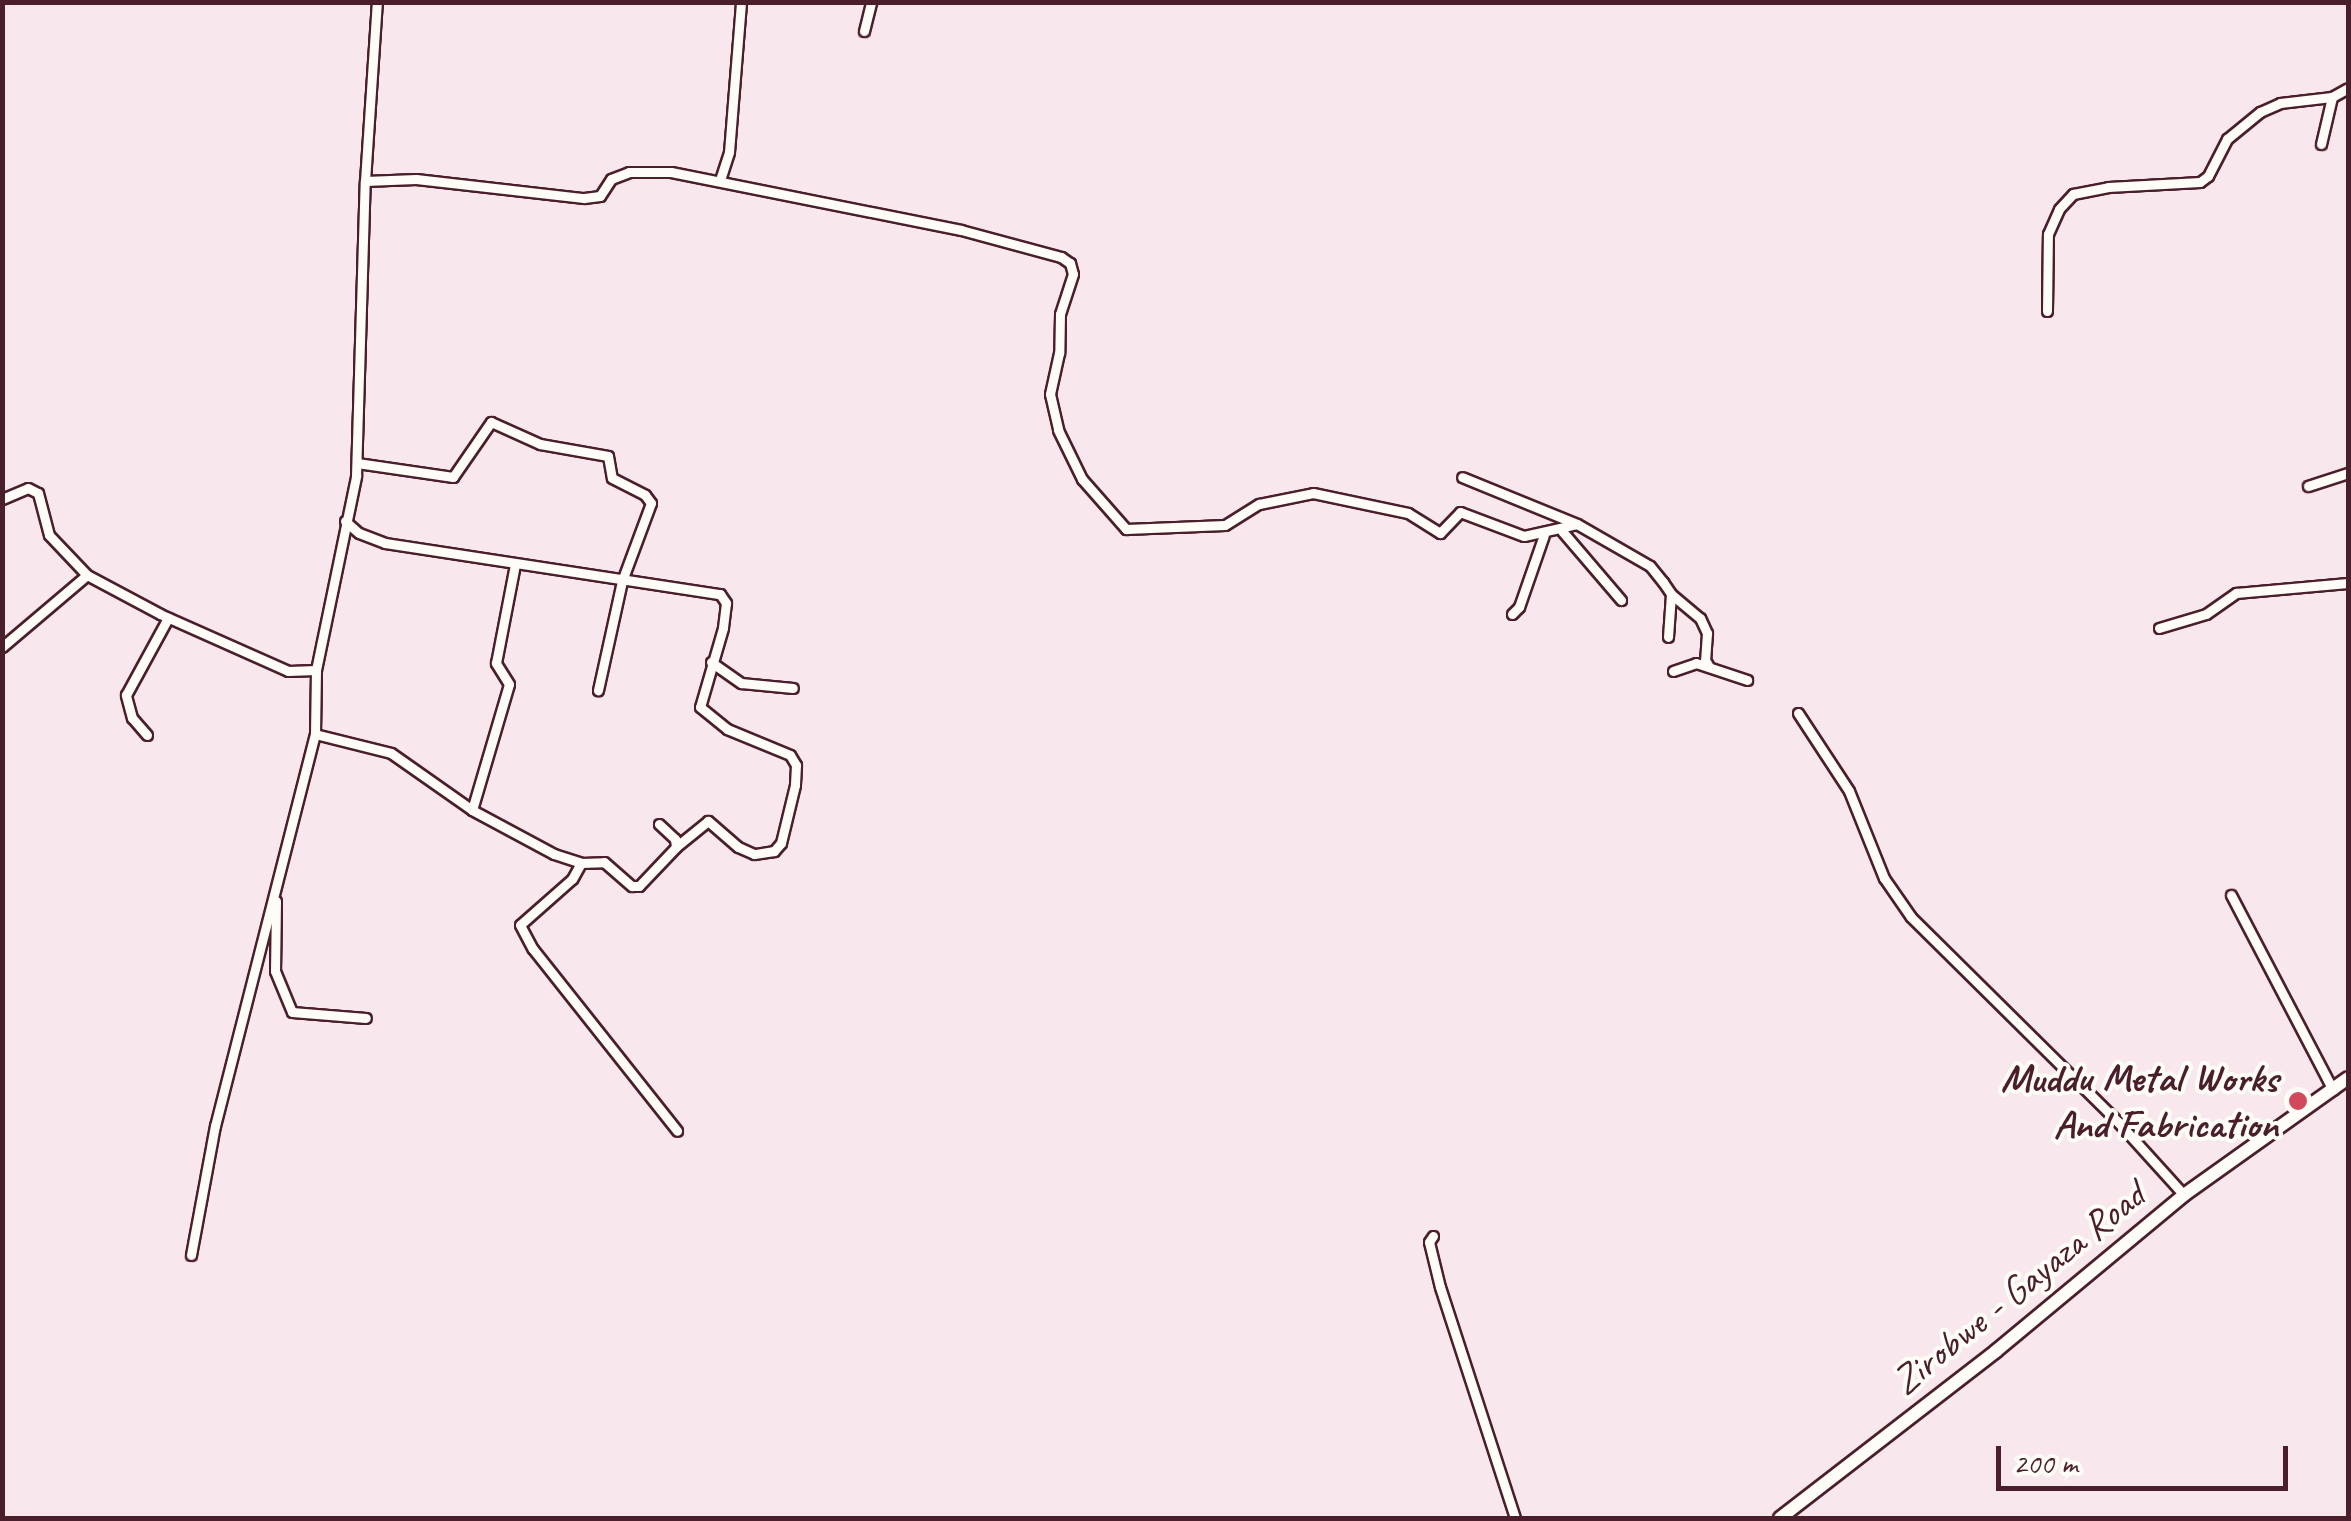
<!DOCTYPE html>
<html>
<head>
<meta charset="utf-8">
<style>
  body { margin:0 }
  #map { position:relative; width:2351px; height:1521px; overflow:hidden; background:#f8e7ec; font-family:Caveat,sans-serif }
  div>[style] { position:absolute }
  .roads { filter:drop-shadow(2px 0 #4a1f2b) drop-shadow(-2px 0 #4a1f2b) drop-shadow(0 2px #4a1f2b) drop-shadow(0 -2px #4a1f2b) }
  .street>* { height:9px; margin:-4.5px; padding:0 4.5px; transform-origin:4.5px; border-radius:4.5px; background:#fdfcf7 }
  .secondary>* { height:12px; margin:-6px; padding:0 6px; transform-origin:6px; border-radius:6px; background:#fdfcf7 }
  .dots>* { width:28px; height:28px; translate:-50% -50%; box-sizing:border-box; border:5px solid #fdfcf7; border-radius:50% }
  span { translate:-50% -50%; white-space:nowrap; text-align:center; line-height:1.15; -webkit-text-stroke:8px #fdfcf7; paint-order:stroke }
  .poi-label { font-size:40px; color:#4a1f2b; font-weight:700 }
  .right { translate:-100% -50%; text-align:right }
  .street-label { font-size:40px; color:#4a1f2b }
  .frame { position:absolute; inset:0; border:5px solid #4a1f2b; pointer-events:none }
  .scale { position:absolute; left:1996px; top:1446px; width:292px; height:45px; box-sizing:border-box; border:5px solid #4a1f2b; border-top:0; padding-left:12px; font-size:30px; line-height:35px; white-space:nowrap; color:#4a1f2b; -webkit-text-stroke:8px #fdfcf7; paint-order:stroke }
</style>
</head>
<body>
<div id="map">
  <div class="roads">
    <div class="street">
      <i style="left:864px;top:31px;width:30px;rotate:-76deg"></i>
      <i style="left:2321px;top:144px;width:48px;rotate:-76.8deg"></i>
      <i style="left:720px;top:180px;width:29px;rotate:-72deg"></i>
      <i style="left:729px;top:152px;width:150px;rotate:-85.4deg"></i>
      <i style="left:365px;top:181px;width:51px;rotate:-2.2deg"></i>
      <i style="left:416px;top:179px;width:169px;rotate:6.5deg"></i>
      <i style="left:584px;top:198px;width:16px;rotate:-7deg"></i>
      <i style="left:600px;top:196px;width:20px;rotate:-57deg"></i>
      <i style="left:611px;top:179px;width:19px;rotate:-21deg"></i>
      <i style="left:629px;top:172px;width:42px"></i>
      <i style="left:671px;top:172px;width:296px;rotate:11.3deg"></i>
      <i style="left:961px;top:230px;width:104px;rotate:15.1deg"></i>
      <i style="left:1061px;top:257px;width:11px;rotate:34deg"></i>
      <i style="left:1070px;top:263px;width:11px;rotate:75deg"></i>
      <i style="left:1073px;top:274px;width:42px;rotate:108deg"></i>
      <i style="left:1060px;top:314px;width:39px;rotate:91deg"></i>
      <i style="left:1059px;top:353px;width:42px;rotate:102.4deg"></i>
      <i style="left:1050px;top:394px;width:37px;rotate:77deg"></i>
      <i style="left:1058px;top:430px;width:55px;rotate:63.9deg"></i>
      <i style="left:1082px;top:479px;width:67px;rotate:48.7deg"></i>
      <i style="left:1126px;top:529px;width:99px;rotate:-2.3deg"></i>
      <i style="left:1225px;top:525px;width:40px;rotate:-32deg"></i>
      <i style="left:1259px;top:504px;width:55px;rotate:-11.5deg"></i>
      <i style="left:1313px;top:493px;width:97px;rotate:11.9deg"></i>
      <i style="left:1408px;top:513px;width:38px;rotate:32deg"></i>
      <i style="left:1440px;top:533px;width:29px;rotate:-46deg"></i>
      <i style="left:1460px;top:512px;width:68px;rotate:20.6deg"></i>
      <i style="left:1524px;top:536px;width:54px;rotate:-12.8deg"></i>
      <i style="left:1577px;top:524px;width:124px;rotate:-157.8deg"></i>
      <i style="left:2047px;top:311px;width:77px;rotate:-89.3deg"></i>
      <i style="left:2048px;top:234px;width:27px;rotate:-66deg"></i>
      <i style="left:2059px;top:209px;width:21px;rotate:-47deg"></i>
      <i style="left:2073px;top:194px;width:36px;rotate:-11deg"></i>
      <i style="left:2108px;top:187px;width:92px;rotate:-3.1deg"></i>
      <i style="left:2200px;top:182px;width:10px;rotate:-37deg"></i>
      <i style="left:2208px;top:176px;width:42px;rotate:-62.8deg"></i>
      <i style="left:2227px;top:139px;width:43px;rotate:-39.3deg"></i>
      <i style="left:2260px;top:112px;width:22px;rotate:-24deg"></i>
      <i style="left:2280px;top:103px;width:52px;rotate:-6.6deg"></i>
      <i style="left:2332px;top:97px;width:18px;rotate:-29deg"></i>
      <i style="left:357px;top:463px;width:97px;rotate:8.3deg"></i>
      <i style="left:453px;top:477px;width:67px;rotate:-55.4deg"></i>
      <i style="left:491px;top:422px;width:54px;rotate:24.2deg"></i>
      <i style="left:540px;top:444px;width:69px;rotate:10deg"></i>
      <i style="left:608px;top:456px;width:22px;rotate:80deg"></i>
      <i style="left:612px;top:478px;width:37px;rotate:27deg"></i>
      <i style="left:645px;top:495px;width:10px;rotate:53deg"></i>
      <i style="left:651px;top:503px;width:83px;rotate:110.4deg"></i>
      <i style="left:622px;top:581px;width:112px;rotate:102.4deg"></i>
      <i style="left:2308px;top:486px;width:42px;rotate:-18deg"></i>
      <i style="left:2px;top:499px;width:28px;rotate:-23deg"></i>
      <i style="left:28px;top:488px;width:11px;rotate:27deg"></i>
      <i style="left:38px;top:493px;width:43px;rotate:75.3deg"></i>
      <i style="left:49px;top:535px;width:55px;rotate:46.5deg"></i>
      <i style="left:87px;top:575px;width:83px;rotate:28.1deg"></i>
      <i style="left:160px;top:614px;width:140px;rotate:24deg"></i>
      <i style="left:288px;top:671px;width:28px;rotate:-2deg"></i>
      <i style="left:345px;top:521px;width:18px;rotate:41deg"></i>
      <i style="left:359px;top:533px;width:28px;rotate:21deg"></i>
      <i style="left:385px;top:543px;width:339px;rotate:8.7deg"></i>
      <i style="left:720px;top:594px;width:11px;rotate:56deg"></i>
      <i style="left:726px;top:603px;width:25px;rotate:97deg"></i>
      <i style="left:723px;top:628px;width:82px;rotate:106.2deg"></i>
      <i style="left:700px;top:707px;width:35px;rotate:39deg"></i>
      <i style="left:727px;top:729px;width:68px;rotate:22.4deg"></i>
      <i style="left:790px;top:755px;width:12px;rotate:59deg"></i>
      <i style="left:796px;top:765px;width:20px;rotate:93deg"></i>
      <i style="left:795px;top:785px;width:60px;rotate:103.6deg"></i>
      <i style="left:781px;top:843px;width:11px;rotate:131deg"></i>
      <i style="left:774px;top:851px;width:20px;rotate:171deg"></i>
      <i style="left:754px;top:854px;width:17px;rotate:-156deg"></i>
      <i style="left:738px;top:847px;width:40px;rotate:-139deg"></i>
      <i style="left:708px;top:821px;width:41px;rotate:140.9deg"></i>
      <i style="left:1577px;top:524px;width:84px;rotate:29.9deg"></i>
      <i style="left:1650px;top:566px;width:21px;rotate:51deg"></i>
      <i style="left:1663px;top:582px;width:14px;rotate:56deg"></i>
      <i style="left:1671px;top:594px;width:43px;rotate:94deg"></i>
      <i style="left:1562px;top:531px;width:91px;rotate:49.5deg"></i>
      <i style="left:1671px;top:594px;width:38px;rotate:40deg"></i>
      <i style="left:1700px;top:618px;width:17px;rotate:65deg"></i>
      <i style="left:1707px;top:633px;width:27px;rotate:94deg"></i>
      <i style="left:1705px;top:660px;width:6px;rotate:59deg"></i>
      <i style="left:1512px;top:614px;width:10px;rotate:-45deg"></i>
      <i style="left:1519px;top:607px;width:76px;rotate:-70.9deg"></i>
      <i style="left:2159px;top:628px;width:49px;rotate:-16.6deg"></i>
      <i style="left:2206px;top:614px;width:37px;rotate:-35deg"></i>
      <i style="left:2236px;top:593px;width:112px;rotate:-5.1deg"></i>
      <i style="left:2px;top:647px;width:111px;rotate:-40.3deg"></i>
      <i style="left:711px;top:662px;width:37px;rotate:35deg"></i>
      <i style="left:741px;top:683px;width:52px;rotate:5.5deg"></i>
      <i style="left:1673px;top:671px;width:24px;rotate:-19deg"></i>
      <i style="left:1696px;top:663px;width:54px;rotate:18.4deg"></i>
      <i style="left:1798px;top:713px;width:93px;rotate:56.8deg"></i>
      <i style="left:1849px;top:791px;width:94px;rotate:68.1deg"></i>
      <i style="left:1884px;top:878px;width:47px;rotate:55.3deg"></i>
      <i style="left:1911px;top:917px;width:291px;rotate:44.7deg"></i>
      <i style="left:2118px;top:1122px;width:98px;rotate:47.9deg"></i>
      <i style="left:315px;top:734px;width:78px;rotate:14deg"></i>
      <i style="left:391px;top:753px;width:99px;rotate:35.1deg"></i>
      <i style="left:472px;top:810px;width:93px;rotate:28.2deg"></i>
      <i style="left:554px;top:854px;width:28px;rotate:18deg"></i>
      <i style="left:581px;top:863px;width:23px;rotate:-2deg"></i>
      <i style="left:604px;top:862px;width:37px;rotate:41deg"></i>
      <i style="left:632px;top:886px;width:7px"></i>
      <i style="left:639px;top:886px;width:54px;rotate:-46.5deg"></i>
      <i style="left:676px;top:847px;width:8px;rotate:-97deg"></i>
      <i style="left:675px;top:839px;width:22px;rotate:-137deg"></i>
      <i style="left:147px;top:735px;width:23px;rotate:-131deg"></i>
      <i style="left:132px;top:718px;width:24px;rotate:-105deg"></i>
      <i style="left:126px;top:695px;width:88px;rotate:-61.4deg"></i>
      <i style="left:472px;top:810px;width:131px;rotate:-73.6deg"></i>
      <i style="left:509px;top:684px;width:25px;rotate:-122deg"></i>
      <i style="left:496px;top:663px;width:101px;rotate:-79.1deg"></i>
      <i style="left:581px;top:863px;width:18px;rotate:119deg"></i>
      <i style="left:572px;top:879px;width:69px;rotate:138.5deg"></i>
      <i style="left:520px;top:925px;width:27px;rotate:62deg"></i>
      <i style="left:533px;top:949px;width:232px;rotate:51.6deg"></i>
      <i style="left:2231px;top:895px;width:220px;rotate:62.4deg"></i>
      <i style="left:276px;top:901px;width:70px;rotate:90.8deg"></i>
      <i style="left:275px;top:971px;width:44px;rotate:67.5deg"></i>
      <i style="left:292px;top:1012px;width:74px;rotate:4.6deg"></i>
      <i style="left:1433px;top:1236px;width:7px;rotate:124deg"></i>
      <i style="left:1429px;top:1242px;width:46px;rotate:76.3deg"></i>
      <i style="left:1440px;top:1287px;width:243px;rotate:72deg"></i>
      <i style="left:191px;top:1255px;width:131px;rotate:-79.5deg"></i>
      <i style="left:215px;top:1126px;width:405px;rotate:-75.7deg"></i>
      <i style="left:315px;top:734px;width:64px;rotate:-89.1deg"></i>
      <i style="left:316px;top:670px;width:198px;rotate:-78.3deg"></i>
      <i style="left:356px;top:476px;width:295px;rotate:-88.3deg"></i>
      <i style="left:365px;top:181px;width:179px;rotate:-86.2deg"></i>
    </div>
    <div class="secondary">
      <i style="left:1780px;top:1518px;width:273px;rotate:-37.7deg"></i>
      <i style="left:1996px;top:1351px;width:244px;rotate:-39.7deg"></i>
      <i style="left:2184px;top:1195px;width:201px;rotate:-35.5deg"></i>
    </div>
  </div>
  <div class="dots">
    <i style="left:2298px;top:1101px;background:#d1495b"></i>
  </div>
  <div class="poi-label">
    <span class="right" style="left:2278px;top:1101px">Muddu Metal Works<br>And Fabrication</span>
  </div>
  <div class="street-label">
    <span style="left:2018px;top:1288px;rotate:-39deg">Zirobwe - Gayaza Road</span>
  </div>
  <div class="frame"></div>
  <div class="scale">200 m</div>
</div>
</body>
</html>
